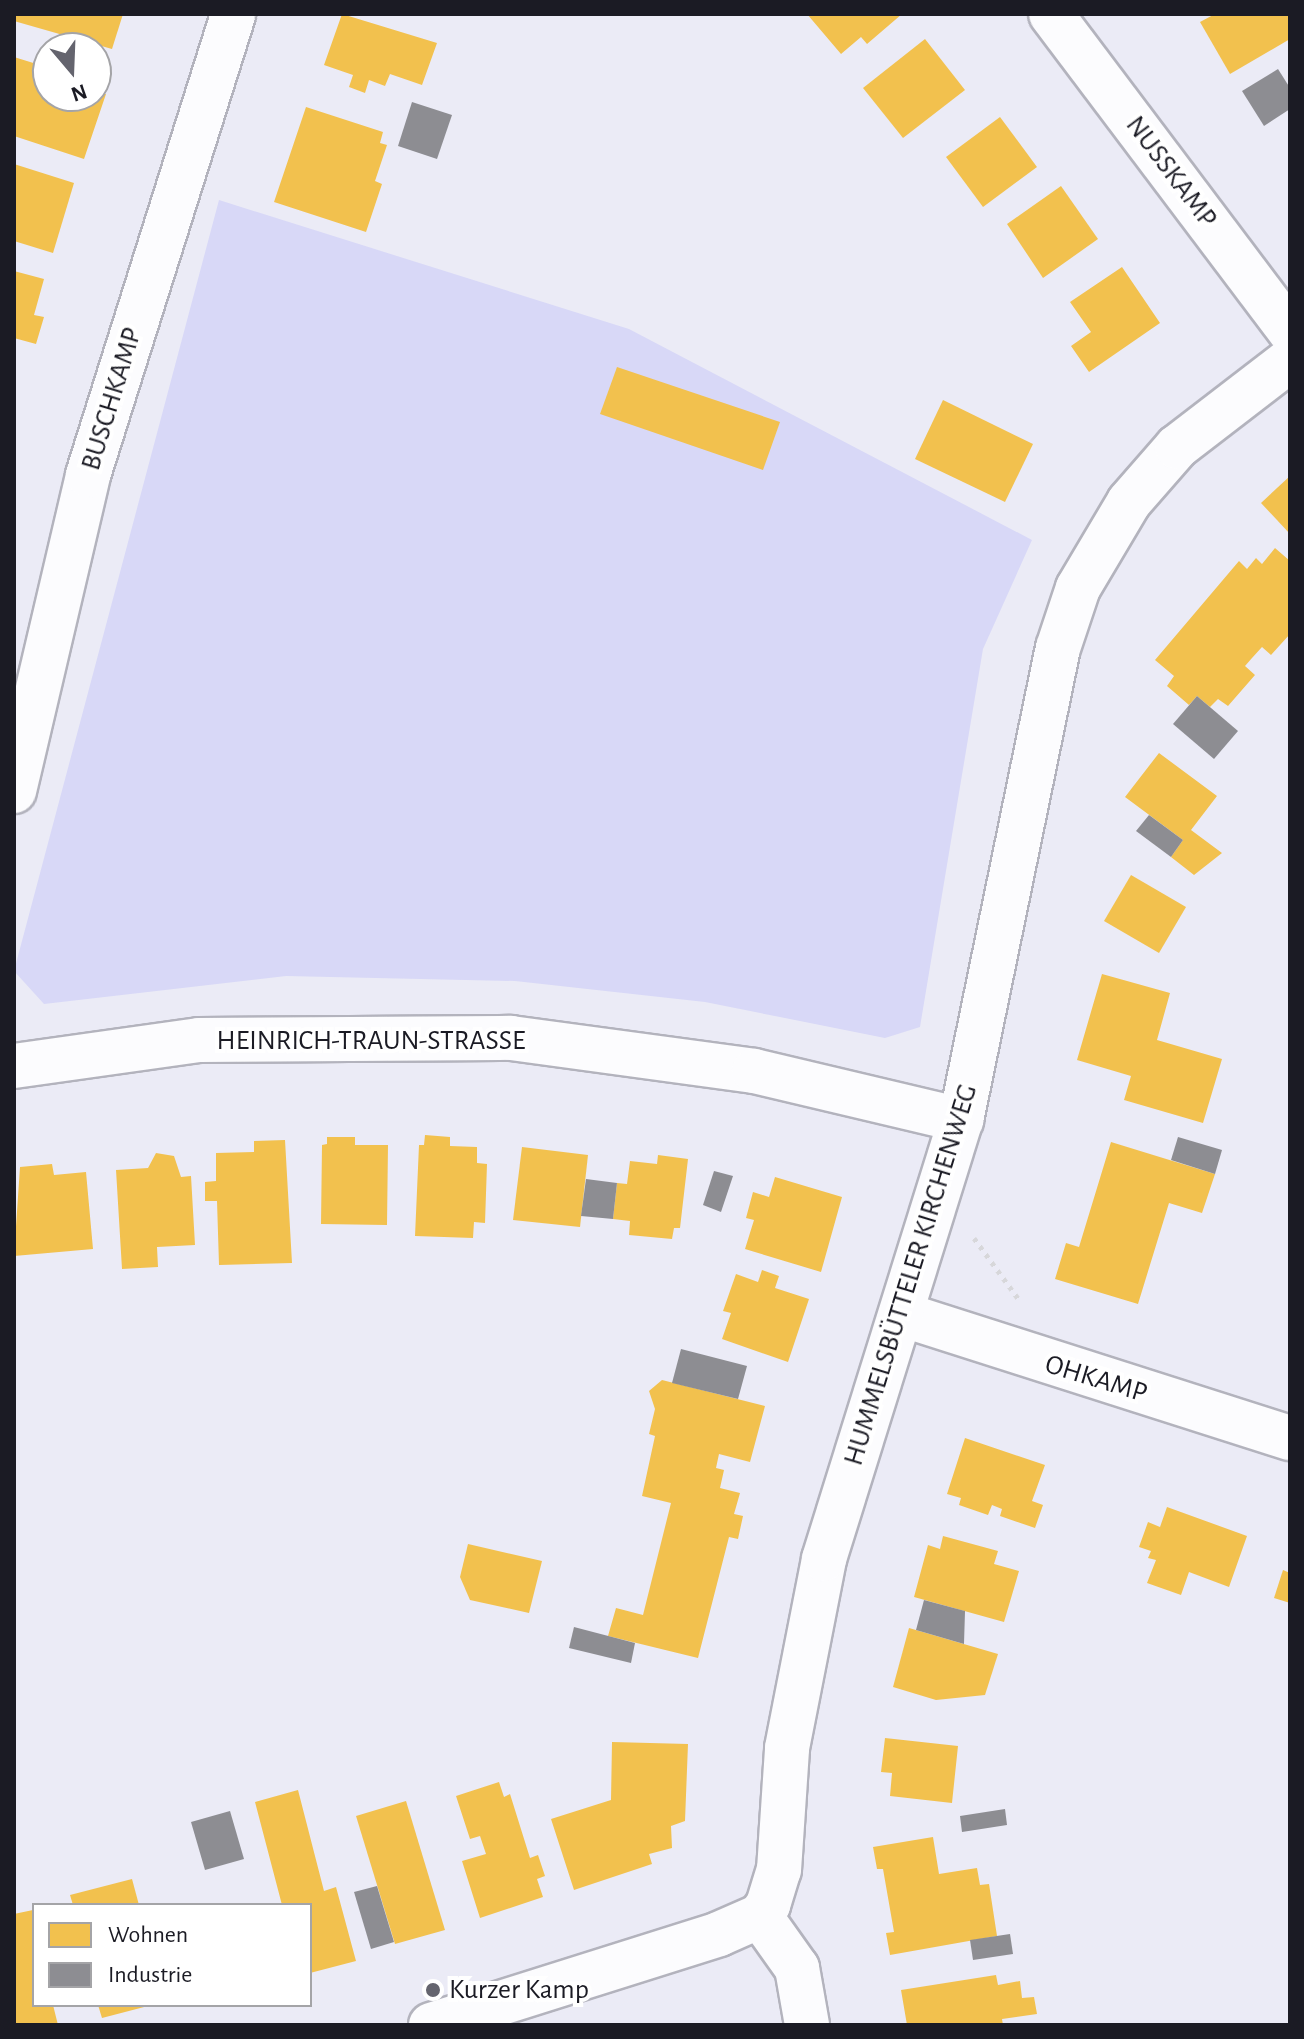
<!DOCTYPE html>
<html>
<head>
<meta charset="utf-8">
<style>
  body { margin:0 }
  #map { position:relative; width:1304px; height:2039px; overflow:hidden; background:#ebebf6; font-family:"Alegreya Sans",sans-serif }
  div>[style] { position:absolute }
  .green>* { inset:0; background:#d8d8f7 }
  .homes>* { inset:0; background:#f2c14e }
  .industry>* { inset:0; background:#8d8d92 }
  .path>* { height:5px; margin-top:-2.5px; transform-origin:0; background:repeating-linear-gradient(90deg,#d7d7da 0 4px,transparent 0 10px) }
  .roads { filter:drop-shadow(2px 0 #b3b3bd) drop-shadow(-2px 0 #b3b3bd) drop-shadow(0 2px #b3b3bd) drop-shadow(0 -2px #b3b3bd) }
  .minor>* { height:44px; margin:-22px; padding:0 22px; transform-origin:22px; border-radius:22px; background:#fcfcfe }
  .tertiary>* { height:44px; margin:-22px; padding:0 22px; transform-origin:22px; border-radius:22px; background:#fcfcfe }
  .dots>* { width:22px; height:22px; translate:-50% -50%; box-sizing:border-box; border:4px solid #fff; border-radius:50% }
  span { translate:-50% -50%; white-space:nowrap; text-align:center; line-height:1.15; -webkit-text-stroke:8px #fff; paint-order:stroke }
  .street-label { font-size:28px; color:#1b1b24 }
  .poi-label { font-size:28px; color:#1b1b24 }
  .left { translate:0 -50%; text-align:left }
  .frame { position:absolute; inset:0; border:16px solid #1b1b24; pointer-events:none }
  .legend { position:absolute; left:32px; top:1903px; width:280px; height:104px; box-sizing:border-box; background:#fff; border:2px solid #a4a4a7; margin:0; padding:10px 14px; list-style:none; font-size:24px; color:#1b1b24 }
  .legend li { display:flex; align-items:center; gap:16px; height:40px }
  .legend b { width:40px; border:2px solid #a4a4a7 }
  .north { position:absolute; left:32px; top:32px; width:80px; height:80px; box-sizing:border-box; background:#fff; border:2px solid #a4a4a7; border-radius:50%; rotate:161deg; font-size:22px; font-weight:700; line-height:32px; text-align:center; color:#1b1b24 }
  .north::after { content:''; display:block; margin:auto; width:28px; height:36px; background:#64646e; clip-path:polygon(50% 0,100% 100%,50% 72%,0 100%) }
</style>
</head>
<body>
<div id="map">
  <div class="green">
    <i style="clip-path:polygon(219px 200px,629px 329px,1032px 540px,983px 649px,920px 1027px,885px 1038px,705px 1002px,515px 981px,286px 976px,44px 1004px,14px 971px)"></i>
  </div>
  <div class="homes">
    <i style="clip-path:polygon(15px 14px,123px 14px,112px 49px,14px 21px)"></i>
    <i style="clip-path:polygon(342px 14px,437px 43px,422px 85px,390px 74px,385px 86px,369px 80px,365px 93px,349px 87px,353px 75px,324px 65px)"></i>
    <i style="clip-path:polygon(807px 14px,902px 14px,867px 44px,861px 37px,841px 54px)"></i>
    <i style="clip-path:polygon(1215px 14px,1290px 14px,1290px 39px,1230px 74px,1200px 22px)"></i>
    <i style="clip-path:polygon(925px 39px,965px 90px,903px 138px,863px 88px)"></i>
    <i style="clip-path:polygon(14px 57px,43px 66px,48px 96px,106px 94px,84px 159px,14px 136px)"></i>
    <i style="clip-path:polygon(306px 107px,383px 132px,380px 143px,387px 145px,375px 181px,382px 184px,366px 232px,274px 202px)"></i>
    <i style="clip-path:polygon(1000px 117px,1037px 167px,983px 207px,946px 157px)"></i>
    <i style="clip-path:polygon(14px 164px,74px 183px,53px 253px,14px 241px)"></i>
    <i style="clip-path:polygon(1061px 186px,1098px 239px,1043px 278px,1007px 224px)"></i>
    <i style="clip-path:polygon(1122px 267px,1160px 323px,1089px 372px,1071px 346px,1091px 332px,1070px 302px)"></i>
    <i style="clip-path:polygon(14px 271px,44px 279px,34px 315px,44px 317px,36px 344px,14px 338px)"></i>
    <i style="clip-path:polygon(617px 367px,780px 422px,763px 470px,600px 414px)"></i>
    <i style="clip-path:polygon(943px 400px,1033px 444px,1005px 502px,915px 459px)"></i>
    <i style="clip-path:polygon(1290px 476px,1290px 534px,1261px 503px)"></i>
    <i style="clip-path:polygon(1275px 548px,1290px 561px,1290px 634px,1271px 655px,1262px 647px,1252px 658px,1245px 666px,1255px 675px,1228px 706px,1218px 699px,1210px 707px,1197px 696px,1189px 705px,1167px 686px,1174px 676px,1155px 660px,1239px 561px,1247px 569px,1256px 558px,1262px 564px)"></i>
    <i style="clip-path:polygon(1159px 753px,1217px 796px,1191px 830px,1222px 853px,1194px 875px,1171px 857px,1183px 840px,1125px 797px)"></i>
    <i style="clip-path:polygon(1131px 875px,1186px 907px,1159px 953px,1104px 921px)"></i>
    <i style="clip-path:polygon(1102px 974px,1170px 993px,1157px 1040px,1222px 1059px,1203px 1123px,1124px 1100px,1131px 1076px,1077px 1060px)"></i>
    <i style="clip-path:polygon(425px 1135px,450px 1137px,450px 1146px,477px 1147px,477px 1163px,487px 1164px,485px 1223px,474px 1222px,473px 1238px,415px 1236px,419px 1145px,424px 1145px)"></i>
    <i style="clip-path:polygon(327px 1137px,355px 1137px,355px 1145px,388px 1145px,387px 1225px,321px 1224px,322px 1145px,327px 1144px)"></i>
    <i style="clip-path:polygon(285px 1140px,292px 1263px,219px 1265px,217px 1201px,205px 1201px,205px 1182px,216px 1181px,216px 1153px,254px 1152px,254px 1141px)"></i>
    <i style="clip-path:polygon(1111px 1142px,1215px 1174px,1202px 1213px,1169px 1203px,1138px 1304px,1055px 1279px,1066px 1243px,1079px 1247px)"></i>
    <i style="clip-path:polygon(522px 1147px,588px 1155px,580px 1227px,513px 1220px)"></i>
    <i style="clip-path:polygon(156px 1153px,174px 1156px,181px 1177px,191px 1176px,195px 1245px,157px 1247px,158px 1267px,122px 1269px,116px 1170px,148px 1168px)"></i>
    <i style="clip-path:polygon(658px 1155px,688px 1159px,680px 1228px,674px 1228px,672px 1239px,629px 1235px,630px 1221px,613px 1219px,617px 1183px,627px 1184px,630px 1161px,657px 1164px)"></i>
    <i style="clip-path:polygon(52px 1164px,54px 1175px,86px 1172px,93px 1249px,14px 1256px,20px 1167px)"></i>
    <i style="clip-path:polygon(775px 1177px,842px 1197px,821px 1272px,745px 1249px,754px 1220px,746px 1218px,753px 1192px,769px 1197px)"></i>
    <i style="clip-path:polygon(762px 1270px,779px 1276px,775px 1288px,809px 1299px,788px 1362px,722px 1339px,731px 1313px,723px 1311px,736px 1274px,758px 1282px)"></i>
    <i style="clip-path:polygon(662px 1380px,765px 1406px,750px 1462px,719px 1454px,716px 1468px,724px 1470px,720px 1488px,740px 1493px,734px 1514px,743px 1516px,738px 1539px,729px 1537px,698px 1658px,608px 1636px,616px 1608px,643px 1615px,671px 1503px,642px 1496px,655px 1436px,649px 1434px,655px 1409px,649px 1391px)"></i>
    <i style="clip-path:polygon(965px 1438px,1045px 1465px,1032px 1501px,1043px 1505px,1035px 1528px,1000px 1516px,1002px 1509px,992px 1505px,988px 1515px,959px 1505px,961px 1498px,947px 1494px)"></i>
    <i style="clip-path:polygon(1167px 1507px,1247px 1536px,1229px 1587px,1189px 1572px,1181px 1595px,1147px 1583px,1156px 1560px,1148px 1558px,1151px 1551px,1139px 1547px,1148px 1522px,1160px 1527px)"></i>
    <i style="clip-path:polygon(943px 1536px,998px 1551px,994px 1564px,1019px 1571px,1004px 1622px,914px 1597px,928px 1545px,940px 1549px)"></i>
    <i style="clip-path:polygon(468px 1544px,542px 1561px,529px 1613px,470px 1600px,460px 1577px)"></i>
    <i style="clip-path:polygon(1283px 1570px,1290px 1573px,1290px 1603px,1274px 1598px)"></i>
    <i style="clip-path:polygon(909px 1628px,998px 1654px,985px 1695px,936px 1700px,893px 1687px)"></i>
    <i style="clip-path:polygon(885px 1738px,958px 1746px,952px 1803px,890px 1796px,892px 1773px,881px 1772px)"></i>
    <i style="clip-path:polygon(612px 1742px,688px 1744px,685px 1821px,671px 1826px,672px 1848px,649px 1854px,652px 1864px,574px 1890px,551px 1819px,611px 1800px)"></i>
    <i style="clip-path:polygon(499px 1782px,504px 1797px,510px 1794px,530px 1858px,538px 1855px,545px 1876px,537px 1879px,543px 1897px,480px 1918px,462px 1861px,486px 1854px,480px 1836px,470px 1839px,456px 1796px)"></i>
    <i style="clip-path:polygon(298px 1790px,324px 1891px,336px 1887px,356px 1961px,310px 1973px,310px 1905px,282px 1905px,255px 1802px)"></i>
    <i style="clip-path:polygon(406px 1801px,445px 1930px,395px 1944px,356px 1816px)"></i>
    <i style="clip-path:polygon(933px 1837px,939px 1874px,977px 1868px,980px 1885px,989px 1884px,997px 1936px,890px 1955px,886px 1933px,894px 1932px,883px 1869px,877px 1869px,873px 1847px)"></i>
    <i style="clip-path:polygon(132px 1879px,139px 1905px,73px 1905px,70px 1895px)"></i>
    <i style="clip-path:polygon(33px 1910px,34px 2005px,53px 2005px,58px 2025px,14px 2025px,14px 1914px)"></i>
    <i style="clip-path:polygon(996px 1975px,998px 1985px,1020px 1981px,1022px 1998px,1034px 1997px,1037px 2014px,1002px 2019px,1003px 2025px,907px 2025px,901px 1990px)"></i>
    <i style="clip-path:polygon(98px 2005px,148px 2005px,148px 2006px,102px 2018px)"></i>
  </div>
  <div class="industry">
    <i style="clip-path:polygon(1278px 69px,1290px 88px,1290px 109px,1264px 126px,1242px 91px)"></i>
    <i style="clip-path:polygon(412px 102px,452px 115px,437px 159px,398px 146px)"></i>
    <i style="clip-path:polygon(1197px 696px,1238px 731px,1214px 759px,1173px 724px)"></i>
    <i style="clip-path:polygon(1149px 815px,1183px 840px,1171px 857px,1136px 831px)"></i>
    <i style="clip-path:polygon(1178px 1137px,1222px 1150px,1215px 1174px,1171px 1160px)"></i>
    <i style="clip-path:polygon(714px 1171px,733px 1176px,721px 1212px,703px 1205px)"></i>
    <i style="clip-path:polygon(586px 1179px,617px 1183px,613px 1219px,581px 1216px)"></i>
    <i style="clip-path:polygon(681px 1349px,747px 1366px,738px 1399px,672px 1383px)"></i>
    <i style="clip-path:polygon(924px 1600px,965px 1611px,964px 1644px,916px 1630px)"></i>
    <i style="clip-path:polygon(574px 1627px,635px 1643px,631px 1663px,569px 1648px)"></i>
    <i style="clip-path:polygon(1005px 1809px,1007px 1825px,962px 1832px,960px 1816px)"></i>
    <i style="clip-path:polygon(230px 1811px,244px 1859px,205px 1870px,191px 1822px)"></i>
    <i style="clip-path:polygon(377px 1886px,394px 1942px,371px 1949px,354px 1892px)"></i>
    <i style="clip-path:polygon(1010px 1934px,1013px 1954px,973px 1960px,970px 1940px)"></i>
  </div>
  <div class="path">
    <i style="left:974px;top:1238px;width:78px;rotate:53.9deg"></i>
  </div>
  <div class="roads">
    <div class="minor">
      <i style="left:1051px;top:14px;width:397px;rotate:53deg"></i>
      <i style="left:14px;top:791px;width:325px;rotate:-76.8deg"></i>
      <i style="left:88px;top:475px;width:483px;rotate:-72.5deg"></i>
      <i style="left:14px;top:1066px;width:187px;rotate:-8deg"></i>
      <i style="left:199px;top:1040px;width:312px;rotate:-0.4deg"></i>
      <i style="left:511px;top:1038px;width:245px;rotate:7.7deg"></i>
      <i style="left:754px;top:1071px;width:213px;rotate:13.3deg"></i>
      <i style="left:904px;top:1315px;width:405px;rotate:17.7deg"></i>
      <i style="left:760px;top:1916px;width:64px;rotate:54.6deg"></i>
      <i style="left:797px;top:1968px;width:58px;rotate:80deg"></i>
    </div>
    <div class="tertiary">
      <i style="left:431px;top:2025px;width:302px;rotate:-17.5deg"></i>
      <i style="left:719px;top:1934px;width:45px;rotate:-23.7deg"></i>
      <i style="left:760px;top:1916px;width:14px;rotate:-54deg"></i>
      <i style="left:768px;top:1905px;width:37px;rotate:-73deg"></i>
      <i style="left:779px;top:1870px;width:122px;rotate:-86.2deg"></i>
      <i style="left:787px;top:1748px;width:193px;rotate:-78.9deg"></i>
      <i style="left:824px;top:1559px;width:460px;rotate:-72.7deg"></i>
      <i style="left:961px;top:1120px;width:482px;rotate:-78.4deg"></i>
      <i style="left:1058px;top:648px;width:63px;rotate:-71.6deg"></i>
      <i style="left:1078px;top:588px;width:100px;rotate:-59.3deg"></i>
      <i style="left:1129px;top:502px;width:73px;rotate:-48.9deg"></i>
      <i style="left:1177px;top:447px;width:143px;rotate:-37.6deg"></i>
    </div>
  </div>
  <div class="dots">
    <i style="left:433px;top:1990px;background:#64646e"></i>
  </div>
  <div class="street-label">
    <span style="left:1171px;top:172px;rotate:53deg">NUSSKAMP</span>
    <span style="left:112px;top:399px;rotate:-73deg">BUSCHKAMP</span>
    <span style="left:371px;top:1041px">HEINRICH-TRAUN-STRASSE</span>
    <span style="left:911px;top:1275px;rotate:-73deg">HUMMELSBÜTTELER KIRCHENWEG</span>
    <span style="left:1096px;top:1379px;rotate:17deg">OHKAMP</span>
  </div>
  <div class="poi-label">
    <span class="left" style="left:449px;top:1990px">Kurzer Kamp</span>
  </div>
  <div class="frame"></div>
  <ul class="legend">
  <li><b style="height:22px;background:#f2c14e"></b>Wohnen</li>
  <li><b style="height:22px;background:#8d8d92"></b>Industrie</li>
  </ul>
  <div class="north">N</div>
</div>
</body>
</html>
